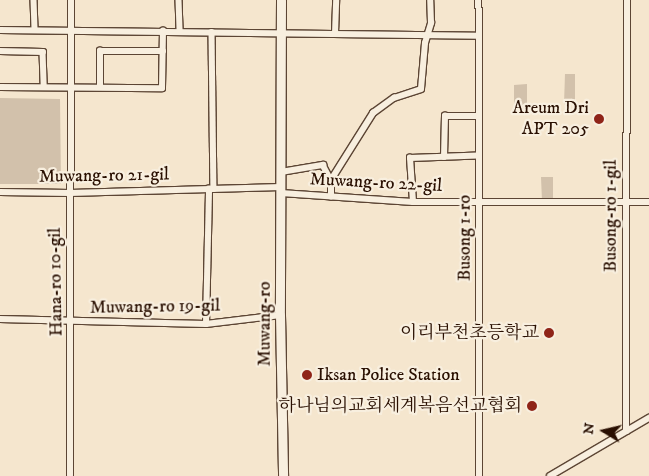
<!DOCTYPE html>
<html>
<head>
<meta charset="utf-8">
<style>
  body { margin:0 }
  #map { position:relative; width:649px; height:476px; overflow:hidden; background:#f5e6ce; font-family:"IM FELL DW Pica","Noto Serif KR",serif }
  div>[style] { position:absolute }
  .green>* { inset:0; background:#d2c1ab }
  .roads { filter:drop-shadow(1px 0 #5c4534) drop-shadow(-1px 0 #5c4534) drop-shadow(0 1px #5c4534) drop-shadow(0 -1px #5c4534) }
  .street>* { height:5.5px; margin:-2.75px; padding:0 2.75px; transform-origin:2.75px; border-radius:2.75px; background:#f8efdf }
  .secondary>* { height:9px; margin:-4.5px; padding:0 4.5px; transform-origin:4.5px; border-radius:4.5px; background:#f8efdf }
  .dots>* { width:14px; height:14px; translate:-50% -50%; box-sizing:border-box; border:2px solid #f8efdf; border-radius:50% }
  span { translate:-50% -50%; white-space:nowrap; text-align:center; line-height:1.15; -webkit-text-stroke:4.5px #f8efdf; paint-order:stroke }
  .poi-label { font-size:18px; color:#290f01 }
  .right { translate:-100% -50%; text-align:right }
  .left { translate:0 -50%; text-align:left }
  .street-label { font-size:18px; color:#290f01 }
  .north { position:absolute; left:579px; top:406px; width:50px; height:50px; -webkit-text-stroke:4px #f8efdf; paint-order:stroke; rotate:279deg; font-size:14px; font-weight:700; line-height:20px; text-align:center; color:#290f01 }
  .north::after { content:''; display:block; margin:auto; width:18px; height:22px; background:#290f01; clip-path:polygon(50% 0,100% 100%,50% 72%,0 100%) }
</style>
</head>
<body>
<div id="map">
  <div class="green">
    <i style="clip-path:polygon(565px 74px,575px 74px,575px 102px,570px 106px,564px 104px)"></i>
    <i style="clip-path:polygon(527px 84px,527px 109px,514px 109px,514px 85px)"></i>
    <i style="clip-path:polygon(0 98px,60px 99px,61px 184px,0 184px)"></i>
    <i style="clip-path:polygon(541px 177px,553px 177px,553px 201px,542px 201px)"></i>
  </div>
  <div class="roads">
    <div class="street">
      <i style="left:34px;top:0;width:30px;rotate:88deg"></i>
      <i style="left:179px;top:0;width:31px;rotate:88deg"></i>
      <i style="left:479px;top:0;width:476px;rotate:89.9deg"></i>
      <i style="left:0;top:30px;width:479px;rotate:0.7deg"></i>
      <i style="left:212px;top:32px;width:157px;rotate:89.3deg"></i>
      <i style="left:335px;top:34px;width:34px;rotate:-88deg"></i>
      <i style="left:0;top:51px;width:43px;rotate:1.3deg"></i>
      <i style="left:43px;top:52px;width:34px;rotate:88deg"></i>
      <i style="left:0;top:87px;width:162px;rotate:0.4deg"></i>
      <i style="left:162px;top:88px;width:57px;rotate:-89deg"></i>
      <i style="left:100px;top:87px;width:36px;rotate:-90deg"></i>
      <i style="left:100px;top:51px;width:63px"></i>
      <i style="left:478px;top:156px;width:34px;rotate:178deg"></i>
      <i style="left:444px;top:157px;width:41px;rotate:-88.6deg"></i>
      <i style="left:445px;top:116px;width:34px"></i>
      <i style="left:281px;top:172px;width:43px;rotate:-9.5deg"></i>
      <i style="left:323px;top:165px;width:17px;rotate:62deg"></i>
      <i style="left:0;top:192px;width:70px;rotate:0.8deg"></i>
      <i style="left:70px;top:193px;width:211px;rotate:-1.6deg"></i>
      <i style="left:281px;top:193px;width:132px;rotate:3.9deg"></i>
      <i style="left:413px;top:202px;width:236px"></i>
      <i style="left:331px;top:197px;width:17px;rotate:-90deg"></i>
      <i style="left:331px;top:180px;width:79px;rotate:-57.9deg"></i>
      <i style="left:373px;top:113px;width:26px;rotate:-36deg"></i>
      <i style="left:394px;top:98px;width:28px;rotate:-18deg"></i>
      <i style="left:421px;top:89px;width:46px;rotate:-85deg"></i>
      <i style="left:425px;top:43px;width:21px;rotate:-73deg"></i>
      <i style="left:431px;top:23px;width:23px;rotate:-92deg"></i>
      <i style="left:413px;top:202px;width:44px;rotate:-93.9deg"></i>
      <i style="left:410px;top:158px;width:34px;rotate:-2deg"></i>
      <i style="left:0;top:319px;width:206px;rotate:1.4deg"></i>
      <i style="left:206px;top:324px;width:75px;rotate:-6.9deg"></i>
      <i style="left:206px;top:324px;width:135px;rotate:-88.7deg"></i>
      <i style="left:626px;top:432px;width:432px;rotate:-89.9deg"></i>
      <i style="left:70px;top:476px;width:476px;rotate:-89.9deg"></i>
      <i style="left:550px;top:476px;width:115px;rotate:-30.4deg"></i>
    </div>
    <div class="secondary">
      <i style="left:281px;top:0;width:315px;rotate:90.2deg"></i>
      <i style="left:280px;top:315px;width:161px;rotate:88.9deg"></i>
    </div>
  </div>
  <div class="dots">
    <i style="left:599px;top:119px;background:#8f2418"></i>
    <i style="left:549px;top:333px;background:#8f2418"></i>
    <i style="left:307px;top:375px;background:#8f2418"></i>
    <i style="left:532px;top:406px;background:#8f2418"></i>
  </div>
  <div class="poi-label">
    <span class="right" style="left:589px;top:119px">Areum Dri<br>APT 205</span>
    <span class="right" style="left:539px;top:333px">이리부천초등학교</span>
    <span class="left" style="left:317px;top:375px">Iksan Police Station</span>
    <span class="right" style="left:522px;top:406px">하나님의교회세계복음선교협회</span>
  </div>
  <div class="street-label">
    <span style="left:104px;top:176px;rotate:-1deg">Muwang-ro 21-gil</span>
    <span style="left:376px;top:183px;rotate:3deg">Muwang-ro 22-gil</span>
    <span style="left:611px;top:216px;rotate:-90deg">Busong-ro 1-gil</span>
    <span style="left:465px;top:238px;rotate:-90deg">Busong 1-ro</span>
    <span style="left:56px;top:282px;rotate:-91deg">Hana-ro 10-gil</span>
    <span style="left:155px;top:307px;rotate:-1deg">Muwang-ro 19-gil</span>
    <span style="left:265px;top:324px;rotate:-90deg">Muwang-ro</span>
  </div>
  <div class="north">N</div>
</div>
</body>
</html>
